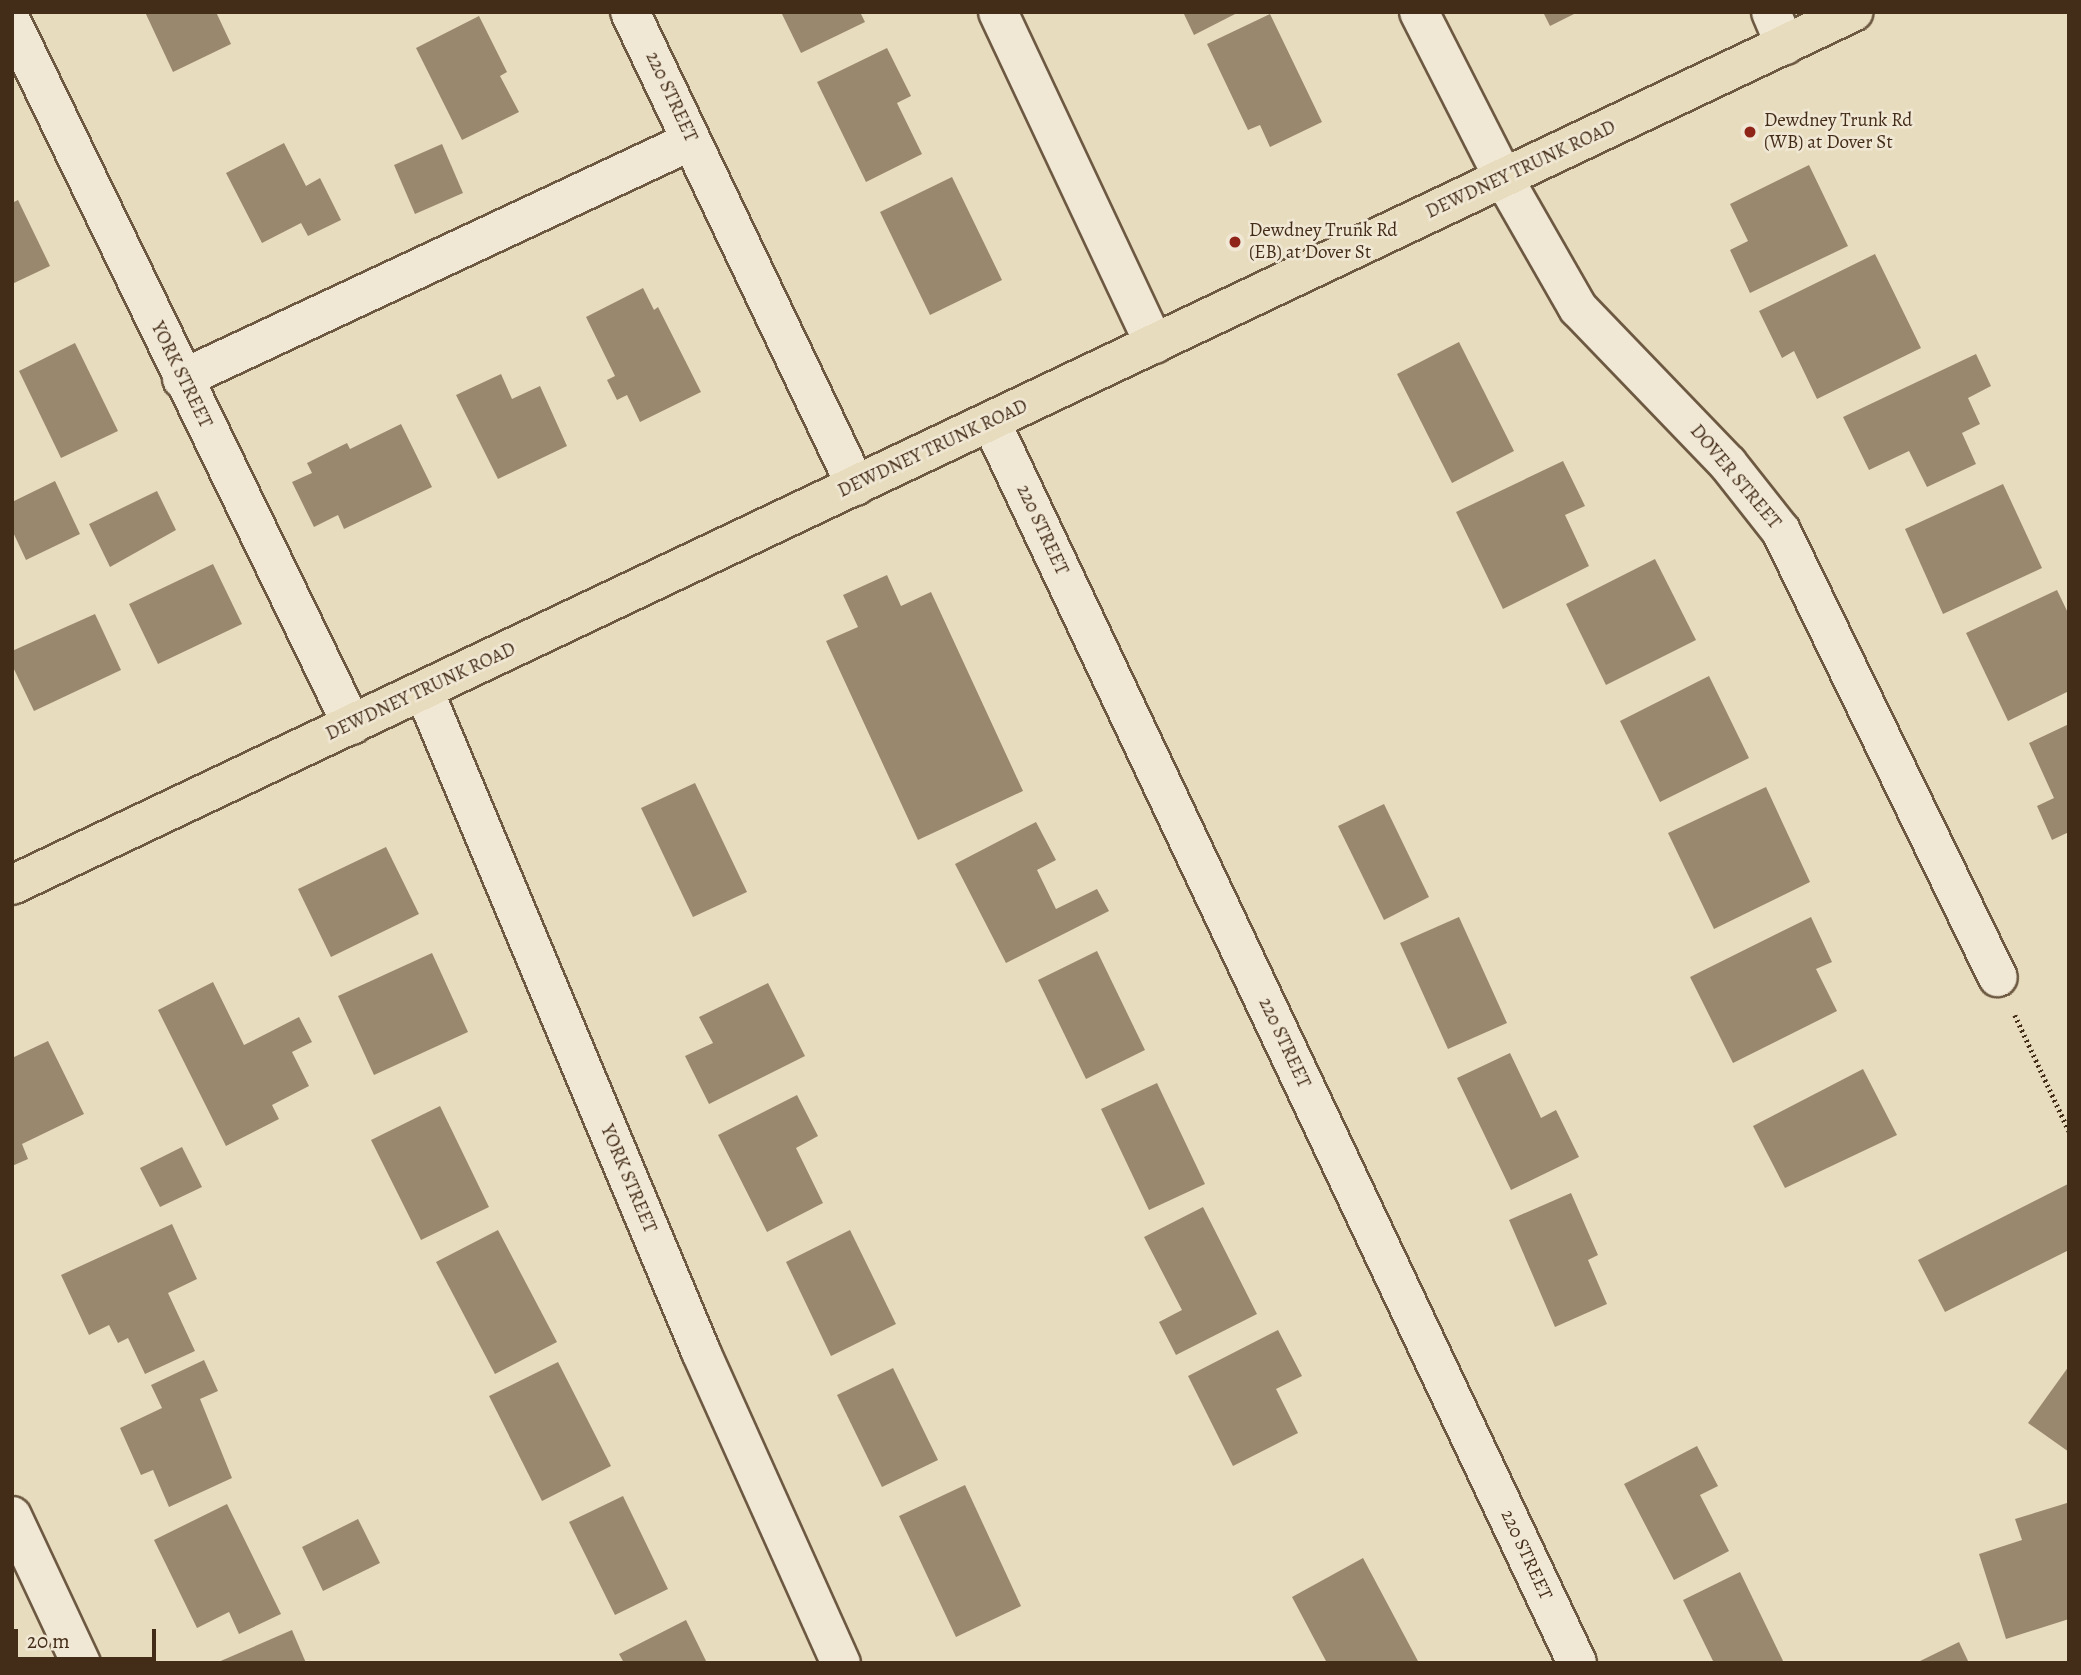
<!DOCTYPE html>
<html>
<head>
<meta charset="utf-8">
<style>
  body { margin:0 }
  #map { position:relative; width:2081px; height:1675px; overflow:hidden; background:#e8dcbe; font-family:Alegreya,serif }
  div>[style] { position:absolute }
  .building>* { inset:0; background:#99886e }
  .path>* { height:4.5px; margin-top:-2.25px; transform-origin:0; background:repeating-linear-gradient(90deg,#442d18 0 2px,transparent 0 5.5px) }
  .roads { filter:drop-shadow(2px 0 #6d5942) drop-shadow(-2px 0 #6d5942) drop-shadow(0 2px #6d5942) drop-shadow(0 -2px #6d5942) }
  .minor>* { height:38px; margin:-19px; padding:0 19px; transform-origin:19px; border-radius:19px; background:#f0e8d5 }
  .major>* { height:38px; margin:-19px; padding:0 19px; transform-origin:19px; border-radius:19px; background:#e8dcbe }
  .dots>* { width:19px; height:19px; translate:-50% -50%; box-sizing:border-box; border:4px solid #f0e8d5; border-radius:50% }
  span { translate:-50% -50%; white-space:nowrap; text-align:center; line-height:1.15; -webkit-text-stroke:5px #f0e8d5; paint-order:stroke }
  .street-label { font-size:19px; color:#442d18 }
  .poi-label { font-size:19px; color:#442d18 }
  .left { translate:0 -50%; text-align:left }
  .frame { position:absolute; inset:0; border:14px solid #442d18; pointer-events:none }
  .scale { position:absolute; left:14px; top:1629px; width:142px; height:32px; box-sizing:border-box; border:4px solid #442d18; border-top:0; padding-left:9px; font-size:21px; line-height:24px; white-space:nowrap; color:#442d18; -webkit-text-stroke:5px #f0e8d5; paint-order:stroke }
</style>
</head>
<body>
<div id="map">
  <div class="building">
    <i style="clip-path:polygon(145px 12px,216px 12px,231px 44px,173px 72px)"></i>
    <i style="clip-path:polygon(781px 12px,860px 12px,865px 22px,801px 53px)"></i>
    <i style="clip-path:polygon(1183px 12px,1239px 12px,1194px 35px)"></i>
    <i style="clip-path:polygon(1543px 12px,1578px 12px,1550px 26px)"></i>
    <i style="clip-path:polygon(1270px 14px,1322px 122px,1270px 147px,1260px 125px,1248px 130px,1207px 44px)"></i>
    <i style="clip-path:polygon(479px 16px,507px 72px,500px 76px,519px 112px,462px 140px,416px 48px)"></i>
    <i style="clip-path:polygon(887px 48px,911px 96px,897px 103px,922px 154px,866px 182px,817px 82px)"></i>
    <i style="clip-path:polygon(284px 143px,306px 186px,320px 178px,341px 220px,308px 236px,301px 223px,262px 243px,226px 173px)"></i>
    <i style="clip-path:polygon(442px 144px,463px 193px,415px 214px,394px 165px)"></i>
    <i style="clip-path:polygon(1809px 165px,1848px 246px,1750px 293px,1730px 250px,1748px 241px,1730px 204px)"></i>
    <i style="clip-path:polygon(952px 177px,1002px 280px,930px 315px,880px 212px)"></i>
    <i style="clip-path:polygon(18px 200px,50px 266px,12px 284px,12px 203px)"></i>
    <i style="clip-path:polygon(1875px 254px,1921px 348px,1817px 399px,1794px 351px,1782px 358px,1759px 311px)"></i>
    <i style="clip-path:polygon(643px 288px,654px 310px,658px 307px,701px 392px,640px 422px,627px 395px,617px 400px,607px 380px,615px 376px,586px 317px)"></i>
    <i style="clip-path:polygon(1459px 342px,1514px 451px,1452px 483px,1397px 374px)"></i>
    <i style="clip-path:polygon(75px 343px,118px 431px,61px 458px,19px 371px)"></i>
    <i style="clip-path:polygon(1976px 354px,1991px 386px,1968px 398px,1980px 424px,1962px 433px,1976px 464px,1927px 487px,1909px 451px,1869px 470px,1843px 417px)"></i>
    <i style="clip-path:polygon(501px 374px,512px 399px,540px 386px,567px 446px,498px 479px,456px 395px)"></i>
    <i style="clip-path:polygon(401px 424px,432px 487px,344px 529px,338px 515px,314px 527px,292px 482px,312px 473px,307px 463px,347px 443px,350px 449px)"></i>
    <i style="clip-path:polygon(1563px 461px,1585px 506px,1565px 515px,1589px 566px,1503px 609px,1456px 512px)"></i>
    <i style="clip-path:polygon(55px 481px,80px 534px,26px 560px,12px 530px,12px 502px)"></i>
    <i style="clip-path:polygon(2003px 484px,2042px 568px,1943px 614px,1905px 529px)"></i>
    <i style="clip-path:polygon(157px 491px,176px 530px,110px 567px,89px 524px)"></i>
    <i style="clip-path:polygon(1655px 559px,1696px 640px,1606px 685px,1566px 604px)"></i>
    <i style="clip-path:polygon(213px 564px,242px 624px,158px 664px,129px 604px)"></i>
    <i style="clip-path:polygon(887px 575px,901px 606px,931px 592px,1023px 791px,918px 840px,826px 641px,858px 627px,843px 595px)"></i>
    <i style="clip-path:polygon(2057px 590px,2069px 615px,2069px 691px,2008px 721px,1966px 633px)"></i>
    <i style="clip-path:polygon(95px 614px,121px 670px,34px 711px,12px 665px,12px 651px)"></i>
    <i style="clip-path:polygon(1709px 676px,1749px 758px,1660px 802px,1620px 721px)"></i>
    <i style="clip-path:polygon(2069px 724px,2069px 832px,2052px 840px,2037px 806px,2054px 798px,2029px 743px)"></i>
    <i style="clip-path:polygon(695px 783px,747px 892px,693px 917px,641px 808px)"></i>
    <i style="clip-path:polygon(1766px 787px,1810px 882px,1714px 929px,1668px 833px)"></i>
    <i style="clip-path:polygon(1384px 804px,1429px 897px,1384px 920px,1338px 826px)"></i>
    <i style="clip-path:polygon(1036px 822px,1056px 860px,1037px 870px,1056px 909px,1097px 889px,1109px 911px,1006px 963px,955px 864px)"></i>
    <i style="clip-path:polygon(386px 847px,419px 914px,331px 957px,298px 889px)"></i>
    <i style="clip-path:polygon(1459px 917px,1507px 1023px,1448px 1049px,1400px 943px)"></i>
    <i style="clip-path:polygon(1811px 917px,1832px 962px,1816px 969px,1837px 1011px,1733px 1063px,1690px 977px)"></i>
    <i style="clip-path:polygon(1097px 951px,1145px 1050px,1086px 1079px,1038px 980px)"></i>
    <i style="clip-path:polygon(432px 953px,468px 1032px,374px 1075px,338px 996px)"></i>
    <i style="clip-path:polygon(213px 982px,244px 1045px,299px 1017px,312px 1042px,292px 1052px,309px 1086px,272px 1105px,279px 1119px,226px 1146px,158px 1010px)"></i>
    <i style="clip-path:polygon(768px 983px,805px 1056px,709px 1104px,685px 1056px,713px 1043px,699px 1017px)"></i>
    <i style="clip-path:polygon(48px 1041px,84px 1114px,22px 1144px,28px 1159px,12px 1166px,12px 1058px)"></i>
    <i style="clip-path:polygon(1510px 1053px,1541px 1118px,1556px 1110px,1579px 1157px,1511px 1190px,1457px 1078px)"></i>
    <i style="clip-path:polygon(1863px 1069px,1897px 1135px,1785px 1188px,1753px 1126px)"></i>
    <i style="clip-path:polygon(1157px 1083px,1205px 1184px,1149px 1210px,1101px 1109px)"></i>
    <i style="clip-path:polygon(797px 1095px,818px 1136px,796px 1148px,823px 1203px,767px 1232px,718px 1135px)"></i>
    <i style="clip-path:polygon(440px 1106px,489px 1207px,421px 1240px,371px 1140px)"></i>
    <i style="clip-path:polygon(182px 1147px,202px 1187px,160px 1207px,140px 1168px)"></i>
    <i style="clip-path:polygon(2068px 1184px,2069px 1250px,1945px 1312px,1918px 1260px)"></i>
    <i style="clip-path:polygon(1571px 1193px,1598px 1255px,1588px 1260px,1607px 1304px,1555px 1327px,1509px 1220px)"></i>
    <i style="clip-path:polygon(1203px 1207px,1257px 1314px,1176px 1355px,1159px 1322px,1182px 1310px,1144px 1237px)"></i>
    <i style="clip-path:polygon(172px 1224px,197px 1279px,168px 1293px,195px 1351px,145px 1374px,128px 1338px,118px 1343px,109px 1325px,89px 1335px,61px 1275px)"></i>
    <i style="clip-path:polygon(498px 1230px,557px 1342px,495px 1374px,436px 1262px)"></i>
    <i style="clip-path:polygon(850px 1230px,896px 1324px,831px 1356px,786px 1262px)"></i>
    <i style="clip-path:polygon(1278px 1330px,1302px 1376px,1276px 1389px,1298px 1433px,1233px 1466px,1188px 1376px)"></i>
    <i style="clip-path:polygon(204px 1360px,218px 1391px,200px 1399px,232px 1478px,169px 1507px,153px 1470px,141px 1475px,120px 1428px,162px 1408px,151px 1385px)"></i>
    <i style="clip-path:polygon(558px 1362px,611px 1466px,542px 1501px,489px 1396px)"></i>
    <i style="clip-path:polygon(2069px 1366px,2069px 1452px,2028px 1423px)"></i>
    <i style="clip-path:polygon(893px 1368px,938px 1460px,882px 1487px,837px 1395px)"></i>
    <i style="clip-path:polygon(1697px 1446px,1718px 1486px,1700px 1495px,1729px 1551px,1674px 1580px,1624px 1484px)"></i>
    <i style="clip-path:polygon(965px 1485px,1021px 1606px,956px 1637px,899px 1516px)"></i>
    <i style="clip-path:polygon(623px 1496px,668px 1589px,615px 1615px,569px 1522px)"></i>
    <i style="clip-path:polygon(2067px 1503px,2069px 1619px,2006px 1639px,1979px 1554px,2022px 1540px,2015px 1519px)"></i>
    <i style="clip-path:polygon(227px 1504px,281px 1614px,239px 1634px,229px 1612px,197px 1628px,154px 1540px)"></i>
    <i style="clip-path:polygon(358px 1519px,380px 1563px,323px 1591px,302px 1547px)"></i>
    <i style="clip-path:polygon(1363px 1558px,1419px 1663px,1327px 1663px,1292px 1597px)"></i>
    <i style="clip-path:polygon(1740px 1572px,1784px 1663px,1714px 1663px,1683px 1600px)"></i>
    <i style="clip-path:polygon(686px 1620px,707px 1663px,624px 1663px,619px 1654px)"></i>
    <i style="clip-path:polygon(292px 1630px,306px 1663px,216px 1663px)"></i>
    <i style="clip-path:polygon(1959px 1642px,1969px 1663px,1916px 1663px)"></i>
  </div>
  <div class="path">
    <i style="left:2015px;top:1015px;width:128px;rotate:65deg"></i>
  </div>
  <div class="roads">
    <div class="minor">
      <i style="left:630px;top:12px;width:525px;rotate:64.51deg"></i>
      <i style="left:998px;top:12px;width:367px;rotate:64.8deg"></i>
      <i style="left:1419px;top:12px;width:187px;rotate:63deg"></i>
      <i style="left:1504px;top:179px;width:149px;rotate:60.2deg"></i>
      <i style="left:1578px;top:308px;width:216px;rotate:46.1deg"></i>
      <i style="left:1728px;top:464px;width:85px;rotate:51.7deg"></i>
      <i style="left:1781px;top:531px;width:496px;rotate:64.1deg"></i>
      <i style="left:1771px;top:12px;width:36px;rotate:67deg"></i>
      <i style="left:12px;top:23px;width:780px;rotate:64.16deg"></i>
      <i style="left:182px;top:379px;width:562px;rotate:-25.06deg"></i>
      <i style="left:991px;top:422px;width:1372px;rotate:64.72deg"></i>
      <i style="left:424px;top:691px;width:717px;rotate:67.26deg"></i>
      <i style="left:701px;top:1352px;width:341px;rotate:65.8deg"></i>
      <i style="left:12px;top:1516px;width:162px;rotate:64.9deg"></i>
    </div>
    <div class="major">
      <i style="left:12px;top:885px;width:2038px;rotate:-25.37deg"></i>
    </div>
  </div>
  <div class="dots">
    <i style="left:1750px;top:132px;background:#8f2418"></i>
    <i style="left:1235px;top:242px;background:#8f2418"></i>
  </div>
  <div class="street-label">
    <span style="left:671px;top:97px;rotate:65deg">220 STREET</span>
    <span style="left:1521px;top:170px;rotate:-25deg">DEWDNEY TRUNK ROAD</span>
    <span style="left:181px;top:375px;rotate:64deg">YORK STREET</span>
    <span style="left:933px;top:449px;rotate:-25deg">DEWDNEY TRUNK ROAD</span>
    <span style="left:1735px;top:477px;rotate:50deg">DOVER STREET</span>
    <span style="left:1042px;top:530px;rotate:65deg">220 STREET</span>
    <span style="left:421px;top:692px;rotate:-25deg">DEWDNEY TRUNK ROAD</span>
    <span style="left:1284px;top:1043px;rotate:65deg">220 STREET</span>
    <span style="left:628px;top:1179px;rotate:67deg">YORK STREET</span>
    <span style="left:1526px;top:1555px;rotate:65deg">220 STREET</span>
  </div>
  <div class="poi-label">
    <span class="left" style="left:1764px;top:132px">Dewdney Trunk Rd<br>(WB) at Dover St</span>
    <span class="left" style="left:1249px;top:242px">Dewdney Trunk Rd<br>(EB) at Dover St</span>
  </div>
  <div class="frame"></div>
  <div class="scale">20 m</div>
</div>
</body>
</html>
